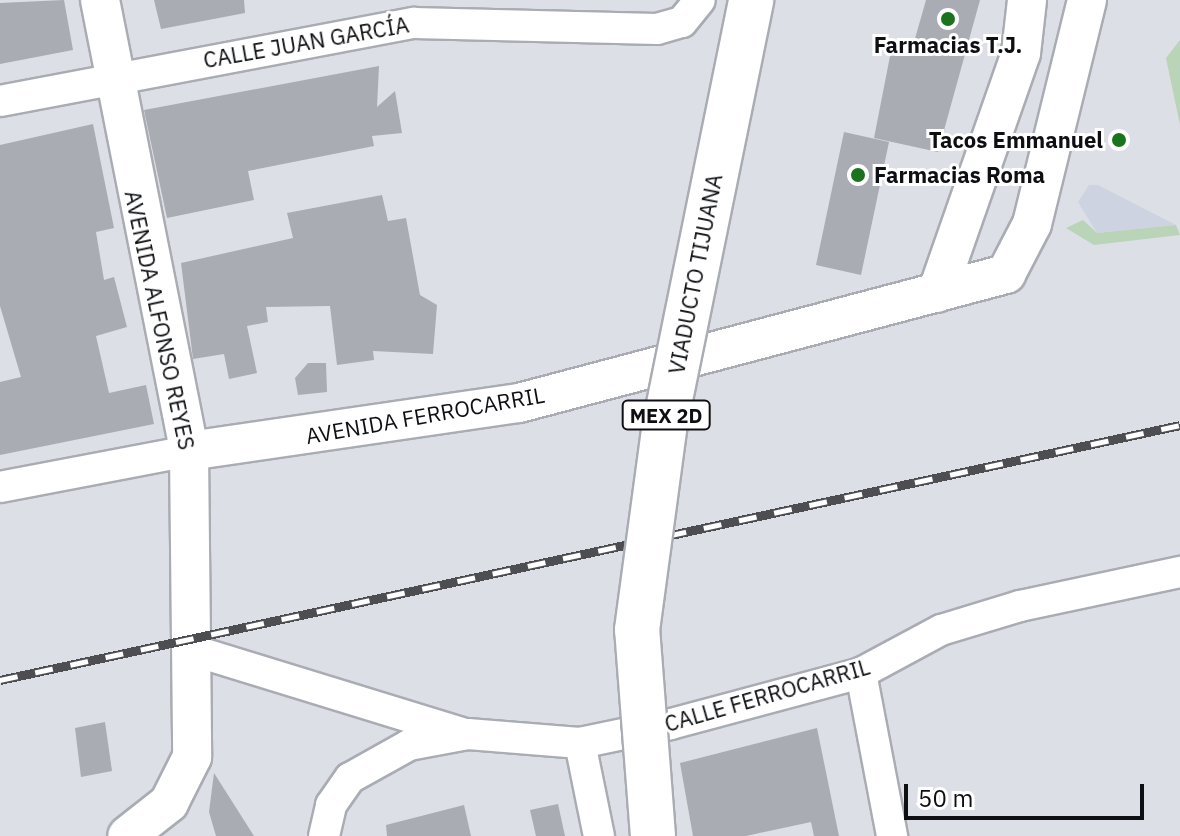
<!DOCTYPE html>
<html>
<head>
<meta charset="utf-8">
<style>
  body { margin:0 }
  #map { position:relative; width:1180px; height:836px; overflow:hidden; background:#dcdfe6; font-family:"IBM Plex Sans",sans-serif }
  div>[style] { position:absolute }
  .built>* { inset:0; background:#cdd3e1 }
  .green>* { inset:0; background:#bad4b8 }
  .building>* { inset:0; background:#a9acb3 }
  .roads { filter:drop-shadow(2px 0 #a9acb3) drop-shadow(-2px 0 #a9acb3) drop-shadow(0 2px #a9acb3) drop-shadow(0 -2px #a9acb3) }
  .minor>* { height:30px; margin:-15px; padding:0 15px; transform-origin:15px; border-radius:15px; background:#fff }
  .tertiary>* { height:38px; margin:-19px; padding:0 19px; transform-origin:19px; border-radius:19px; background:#fff }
  .rail>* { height:9px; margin-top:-4.5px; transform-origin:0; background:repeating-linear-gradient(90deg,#fff 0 18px,#4c4e52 0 36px); box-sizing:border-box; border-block:2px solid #4c4e52 }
  .bridges { filter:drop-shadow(2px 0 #a9acb3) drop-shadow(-2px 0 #a9acb3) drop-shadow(0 2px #a9acb3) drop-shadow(0 -2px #a9acb3) }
  .motorway-bridge>* { height:44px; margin:-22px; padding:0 22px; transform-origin:22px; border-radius:22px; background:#fff }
  .dots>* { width:22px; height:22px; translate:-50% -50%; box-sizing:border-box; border:4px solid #fff; border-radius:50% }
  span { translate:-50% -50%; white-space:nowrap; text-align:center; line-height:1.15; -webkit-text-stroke:6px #fff; paint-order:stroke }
  .shield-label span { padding:2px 6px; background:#fff; border:2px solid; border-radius:6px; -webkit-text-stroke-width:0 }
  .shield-label { font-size:20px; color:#0e0f12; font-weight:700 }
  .street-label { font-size:22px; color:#0e0f12 }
  .poi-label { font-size:22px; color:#0e0f12; font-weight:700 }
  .right { translate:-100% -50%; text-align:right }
  .left { translate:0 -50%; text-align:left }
  .scale { position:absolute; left:904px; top:784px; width:240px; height:36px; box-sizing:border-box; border:4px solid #0e0f12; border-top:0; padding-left:10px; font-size:24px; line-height:28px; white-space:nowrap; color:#0e0f12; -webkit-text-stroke:6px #fff; paint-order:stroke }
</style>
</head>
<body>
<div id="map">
  <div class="built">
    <i style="clip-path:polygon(1089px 185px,1098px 185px,1176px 225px,1097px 233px,1078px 202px)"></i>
  </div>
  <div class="green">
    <i style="clip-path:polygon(1180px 40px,1180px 125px,1166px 58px)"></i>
    <i style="clip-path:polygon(1083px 220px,1097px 233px,1176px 225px,1180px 235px,1094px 245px,1066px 228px)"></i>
  </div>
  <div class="building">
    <i style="clip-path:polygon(64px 0,73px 50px,0 64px,0 3px)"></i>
    <i style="clip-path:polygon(154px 0,244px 0,245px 13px,161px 29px)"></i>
    <i style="clip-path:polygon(926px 0,980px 0,938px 152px,874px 138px,891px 51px,910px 56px)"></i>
    <i style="clip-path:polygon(379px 66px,377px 107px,395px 91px,402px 133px,372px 136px,374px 146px,248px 171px,254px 200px,167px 218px,144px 110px)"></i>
    <i style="clip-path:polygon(93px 124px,114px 228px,96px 232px,104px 280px,114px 277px,127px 327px,96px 336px,109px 393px,146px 385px,154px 424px,0 455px,0 382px,21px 377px,0 306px,0 145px)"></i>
    <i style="clip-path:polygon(844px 132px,889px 142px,861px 275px,816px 265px)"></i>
    <i style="clip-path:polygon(382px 195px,388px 221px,406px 218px,420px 295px,437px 305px,433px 354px,373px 351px,374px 360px,337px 365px,330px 306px,266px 307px,268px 322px,247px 326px,257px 373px,229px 379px,224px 354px,193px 359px,181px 263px,293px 238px,287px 213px)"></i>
    <i style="clip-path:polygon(308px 363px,326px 363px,327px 392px,298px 395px,295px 378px)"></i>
    <i style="clip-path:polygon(105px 722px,112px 771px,81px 777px,75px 728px)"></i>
    <i style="clip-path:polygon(817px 728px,839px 836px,814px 836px,811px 822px,746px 836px,693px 836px,680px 763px)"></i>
    <i style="clip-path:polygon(214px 773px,254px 836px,216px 836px,209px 812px)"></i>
    <i style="clip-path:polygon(558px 804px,565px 836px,536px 836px,530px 810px)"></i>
    <i style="clip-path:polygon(464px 805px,471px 836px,387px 836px,386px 825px)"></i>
  </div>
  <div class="roads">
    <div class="minor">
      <i style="left:0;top:101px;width:421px;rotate:-10.7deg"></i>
      <i style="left:414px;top:23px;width:243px;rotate:1.4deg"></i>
      <i style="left:657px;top:29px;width:26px;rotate:-16deg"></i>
      <i style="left:682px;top:22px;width:28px;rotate:-51deg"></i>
      <i style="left:0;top:487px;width:192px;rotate:-10.8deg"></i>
      <i style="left:195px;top:651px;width:279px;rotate:17.1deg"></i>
      <i style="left:861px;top:673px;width:166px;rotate:79.2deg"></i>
      <i style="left:580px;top:743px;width:95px;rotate:78.5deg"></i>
      <i style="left:324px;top:836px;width:32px;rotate:-77deg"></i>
      <i style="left:331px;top:805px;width:33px;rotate:-55deg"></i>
      <i style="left:350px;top:778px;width:68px;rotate:-29.2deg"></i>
      <i style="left:409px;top:745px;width:60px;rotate:-10.6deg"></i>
      <i style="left:468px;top:734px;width:112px;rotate:4.6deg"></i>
      <i style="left:580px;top:743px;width:93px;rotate:-11.8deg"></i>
      <i style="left:671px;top:724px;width:197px;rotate:-15deg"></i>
      <i style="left:861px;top:673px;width:91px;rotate:-28.3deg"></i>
      <i style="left:941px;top:630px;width:83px;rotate:-16.9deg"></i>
      <i style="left:1020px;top:606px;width:164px;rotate:-12deg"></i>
    </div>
    <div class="tertiary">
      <i style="left:100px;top:0;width:460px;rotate:78.8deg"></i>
      <i style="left:189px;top:451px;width:306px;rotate:89.4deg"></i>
      <i style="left:192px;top:757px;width:51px;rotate:116.6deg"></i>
      <i style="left:169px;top:803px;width:53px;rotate:141.8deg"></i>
      <i style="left:937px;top:293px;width:254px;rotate:-70.7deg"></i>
      <i style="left:1021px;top:53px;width:53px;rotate:-83.5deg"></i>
      <i style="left:189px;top:451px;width:333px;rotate:-8.3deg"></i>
      <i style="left:519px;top:403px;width:504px;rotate:-14.84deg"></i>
      <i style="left:1006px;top:274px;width:56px;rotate:-62.5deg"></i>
      <i style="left:1032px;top:224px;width:231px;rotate:-76.2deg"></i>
    </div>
  </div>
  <div class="rail">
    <i style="left:0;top:680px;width:1207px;rotate:-12.19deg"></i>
  </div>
  <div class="bridges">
    <div class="motorway-bridge">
      <i style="left:653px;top:836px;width:207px;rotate:-94.4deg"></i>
      <i style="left:637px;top:630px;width:208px;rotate:-82.3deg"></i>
      <i style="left:665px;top:424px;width:433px;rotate:-78.5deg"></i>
    </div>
  </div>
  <div class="dots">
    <i style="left:948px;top:19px;background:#1b731e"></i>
    <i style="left:1119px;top:140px;background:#1b731e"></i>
    <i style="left:858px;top:175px;background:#1b731e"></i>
  </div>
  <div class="shield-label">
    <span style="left:666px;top:415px">MEX 2D</span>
  </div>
  <div class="street-label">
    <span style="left:306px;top:42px;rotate:-10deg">CALLE JUAN GARCÍA</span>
    <span style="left:695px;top:274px;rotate:-79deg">VIADUCTO TIJUANA</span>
    <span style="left:160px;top:320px;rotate:78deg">AVENIDA ALFONSO REYES</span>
    <span style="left:425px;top:415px;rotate:-10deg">AVENIDA FERROCARRIL</span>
    <span style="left:767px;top:695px;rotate:-16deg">CALLE FERROCARRIL</span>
  </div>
  <div class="poi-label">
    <span style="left:948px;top:45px">Farmacias T.J.</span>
    <span class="right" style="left:1103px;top:140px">Tacos Emmanuel</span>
    <span class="left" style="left:874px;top:175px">Farmacias Roma</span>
  </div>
  <div class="scale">50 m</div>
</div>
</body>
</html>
